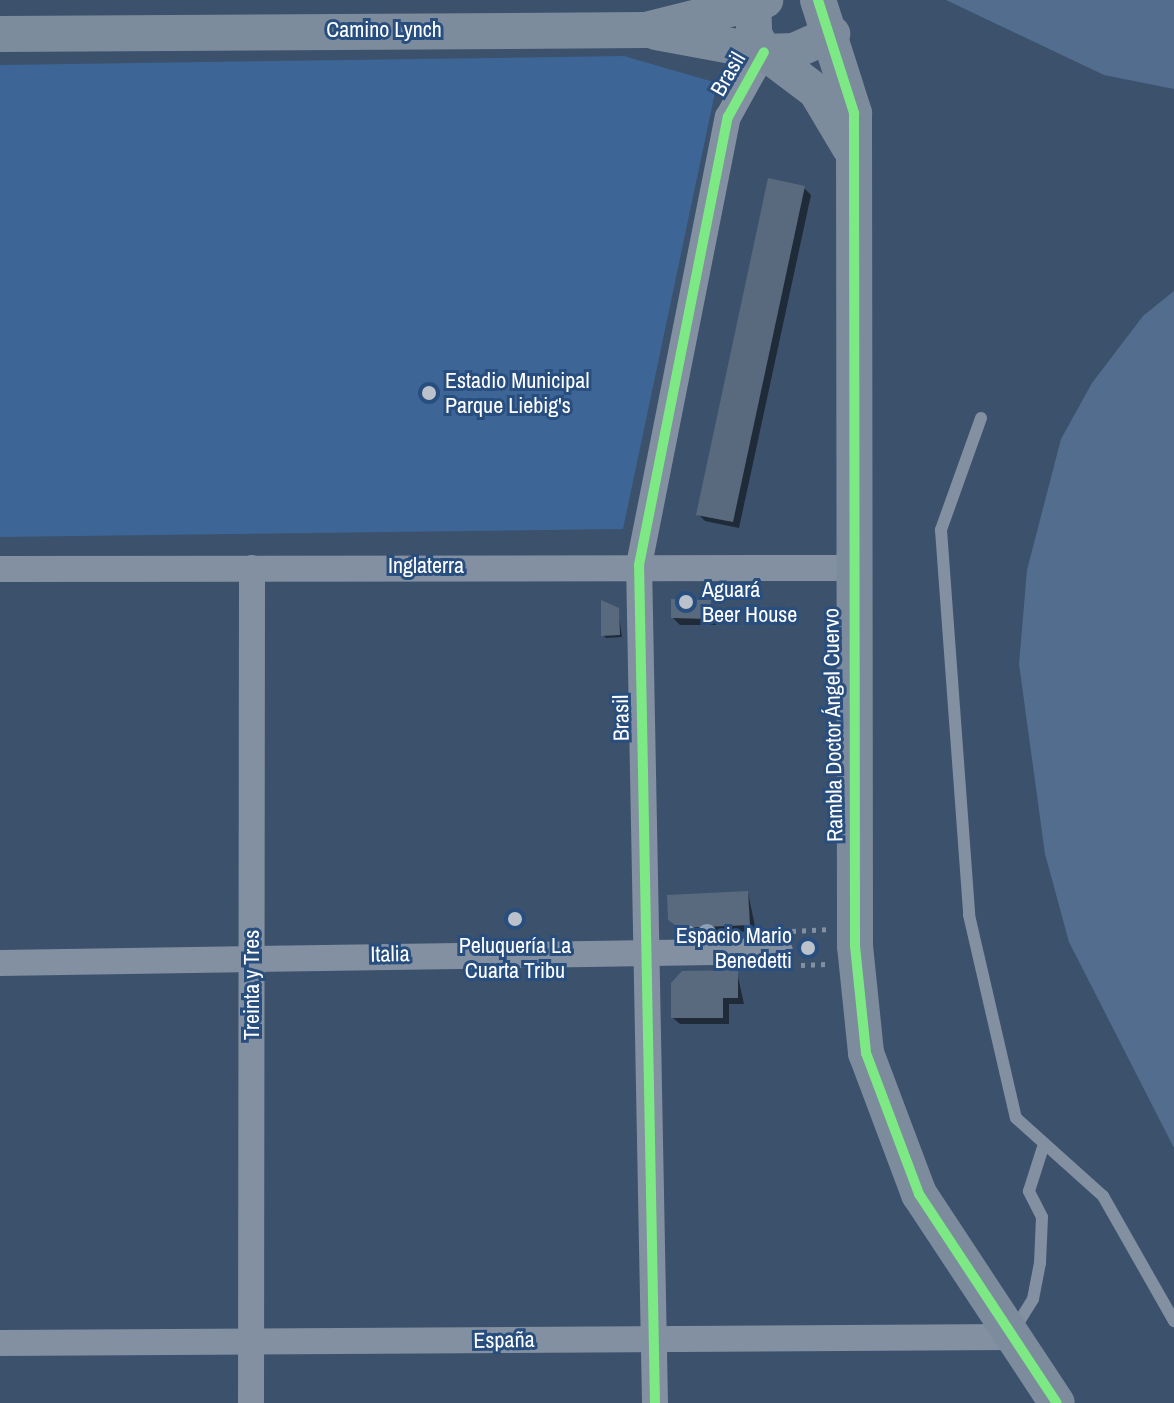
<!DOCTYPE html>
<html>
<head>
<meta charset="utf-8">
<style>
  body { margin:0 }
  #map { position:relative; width:1174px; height:1403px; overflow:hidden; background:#3c516b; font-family:"Archivo Narrow",sans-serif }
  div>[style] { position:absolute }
  .green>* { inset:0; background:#3d6595 }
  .water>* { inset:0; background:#526d8e }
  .shadow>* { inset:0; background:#0007 }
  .building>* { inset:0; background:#596a7e }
  .path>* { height:5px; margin-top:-2.5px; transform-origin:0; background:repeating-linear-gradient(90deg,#8290a1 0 4px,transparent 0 10px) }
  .lane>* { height:12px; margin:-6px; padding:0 6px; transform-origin:6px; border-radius:6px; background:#8290a1 }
  .street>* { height:26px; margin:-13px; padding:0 13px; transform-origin:13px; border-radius:13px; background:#8290a1 }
  .secondary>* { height:36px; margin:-18px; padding:0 18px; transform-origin:18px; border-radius:18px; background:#7d8c9d }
  .cycleway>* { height:10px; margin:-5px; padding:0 5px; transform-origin:5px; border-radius:5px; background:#7ce984 }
  .trees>* { width:20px; height:20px; margin:-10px; border-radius:50%; background:#8ea0b6 }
  .dots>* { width:22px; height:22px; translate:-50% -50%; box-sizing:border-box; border:4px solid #284e7f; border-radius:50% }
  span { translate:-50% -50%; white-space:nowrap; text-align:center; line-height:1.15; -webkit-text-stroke:6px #284e7f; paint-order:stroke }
  .street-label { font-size:22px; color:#fff }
  .poi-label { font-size:22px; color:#fff }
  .left { translate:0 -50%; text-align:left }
  .right { translate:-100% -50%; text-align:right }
</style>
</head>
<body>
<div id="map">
  <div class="green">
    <i style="clip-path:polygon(624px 56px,717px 83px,623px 529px,0 537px,0 65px)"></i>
  </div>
  <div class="water">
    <i style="clip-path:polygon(946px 0,1174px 0,1174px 89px,1104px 75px)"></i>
    <i style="clip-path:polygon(1174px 291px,1174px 1148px,1069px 942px,1045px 854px,1019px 664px,1027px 570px,1061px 439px,1092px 383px,1143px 316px)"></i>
  </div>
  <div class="shadow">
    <i style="clip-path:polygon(804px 188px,811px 195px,739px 528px,705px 521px,698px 514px)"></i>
    <i style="clip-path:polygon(710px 602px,716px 625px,680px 625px,673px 618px)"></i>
    <i style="clip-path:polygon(618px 610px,622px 637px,606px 638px,603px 635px)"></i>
    <i style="clip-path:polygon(748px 893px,756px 931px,688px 934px,678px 927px)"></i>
    <i style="clip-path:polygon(737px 972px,744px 1004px,729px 1004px,729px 1024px,680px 1024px,673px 1018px)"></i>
  </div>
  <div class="building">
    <i style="clip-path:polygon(768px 178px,805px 186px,733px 522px,696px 515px)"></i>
    <i style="clip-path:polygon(671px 599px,711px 600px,710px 619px,671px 618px)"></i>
    <i style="clip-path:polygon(601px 600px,619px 608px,620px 635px,601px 636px)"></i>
    <i style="clip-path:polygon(748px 891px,750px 925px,679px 928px,668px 920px,667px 895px)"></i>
    <i style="clip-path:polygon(738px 970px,738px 998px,723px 998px,723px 1018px,671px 1018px,671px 983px,682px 971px)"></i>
  </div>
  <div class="path">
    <i style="left:792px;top:931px;width:34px;rotate:-3deg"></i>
    <i style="left:801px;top:965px;width:26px;rotate:-2deg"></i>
  </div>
  <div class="lane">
    <i style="left:981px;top:418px;width:119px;rotate:109.7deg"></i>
    <i style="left:941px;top:530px;width:386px;rotate:85.8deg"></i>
    <i style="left:969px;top:915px;width:208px;rotate:77deg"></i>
    <i style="left:1016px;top:1118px;width:117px;rotate:41.9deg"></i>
    <i style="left:1103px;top:1196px;width:144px;rotate:60.4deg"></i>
    <i style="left:1015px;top:1328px;width:34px;rotate:-58deg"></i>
    <i style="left:1033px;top:1299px;width:37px;rotate:-79deg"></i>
    <i style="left:1040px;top:1263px;width:46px;rotate:-87.5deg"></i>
    <i style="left:1042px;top:1217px;width:29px;rotate:-117deg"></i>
    <i style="left:1029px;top:1191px;width:49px;rotate:-72.3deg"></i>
  </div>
  <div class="street">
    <i style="left:0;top:569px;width:852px;rotate:-0.07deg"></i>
    <i style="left:0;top:963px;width:780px;rotate:-0.88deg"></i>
    <i style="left:0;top:1343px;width:1009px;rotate:-0.34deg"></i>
    <i style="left:251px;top:1403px;width:835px;rotate:-89.93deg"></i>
    <i style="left:655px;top:1403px;width:838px;rotate:-91.09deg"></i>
    <i style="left:639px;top:565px;width:457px;rotate:-78.8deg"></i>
    <i style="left:728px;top:117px;width:74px;rotate:-61deg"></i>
  </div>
  <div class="secondary">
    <i style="left:753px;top:0;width:34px;rotate:88deg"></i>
    <i style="left:754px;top:34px;width:21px;rotate:61deg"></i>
    <i style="left:764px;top:52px;width:65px;rotate:36.9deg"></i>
    <i style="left:816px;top:91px;width:66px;rotate:59.2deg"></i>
    <i style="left:818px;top:0;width:119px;rotate:72.3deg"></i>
    <i style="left:854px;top:113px;width:833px;rotate:89.93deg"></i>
    <i style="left:855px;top:946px;width:108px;rotate:84.1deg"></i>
    <i style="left:866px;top:1053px;width:151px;rotate:69.4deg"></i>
    <i style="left:919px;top:1194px;width:250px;rotate:56.6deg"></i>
    <i style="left:656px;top:32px;width:110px;rotate:10.5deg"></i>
    <i style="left:764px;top:52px;width:30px;rotate:-2deg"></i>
    <i style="left:794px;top:51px;width:42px;rotate:-24.1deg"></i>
    <i style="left:0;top:34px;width:646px;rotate:-0.35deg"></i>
    <i style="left:646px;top:30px;width:123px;rotate:-14.1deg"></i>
  </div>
  <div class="cycleway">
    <i style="left:818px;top:0;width:119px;rotate:72.3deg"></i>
    <i style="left:854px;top:113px;width:833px;rotate:89.93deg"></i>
    <i style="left:855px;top:946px;width:108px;rotate:84.1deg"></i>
    <i style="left:866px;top:1053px;width:151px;rotate:69.4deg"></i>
    <i style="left:919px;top:1194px;width:250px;rotate:56.6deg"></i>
    <i style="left:655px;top:1403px;width:838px;rotate:-91.09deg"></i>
    <i style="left:639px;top:565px;width:457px;rotate:-78.8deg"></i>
    <i style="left:728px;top:117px;width:74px;rotate:-61deg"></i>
  </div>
  <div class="trees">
    <i style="left:707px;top:934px"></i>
    <i style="left:687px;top:935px"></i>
  </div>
  <div class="dots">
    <i style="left:429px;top:393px;background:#bbc2cb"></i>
    <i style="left:686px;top:602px;background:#bbc2cb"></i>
    <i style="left:515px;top:919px;background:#bbc2cb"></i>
    <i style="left:808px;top:948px;background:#bbc2cb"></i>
  </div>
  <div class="street-label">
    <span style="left:384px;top:30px">Camino Lynch</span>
    <span style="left:728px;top:74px;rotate:-60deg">Brasil</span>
    <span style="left:426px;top:566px">Inglaterra</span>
    <span style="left:621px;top:718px;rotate:-91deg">Brasil</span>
    <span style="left:833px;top:725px;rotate:-91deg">Rambla Doctor Ángel Cuervo</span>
    <span style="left:390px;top:954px;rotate:-1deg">Italia</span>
    <span style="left:252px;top:985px;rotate:-90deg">Treinta y Tres</span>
    <span style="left:504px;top:1340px;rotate:-1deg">España</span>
  </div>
  <div class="poi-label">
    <span class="left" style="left:445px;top:393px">Estadio Municipal<br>Parque Liebig's</span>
    <span class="left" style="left:702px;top:602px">Aguará<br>Beer House</span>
    <span class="right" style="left:792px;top:948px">Espacio Mario<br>Benedetti</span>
    <span style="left:515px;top:958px">Peluquería La<br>Cuarta Tribu</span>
  </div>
</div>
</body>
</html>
